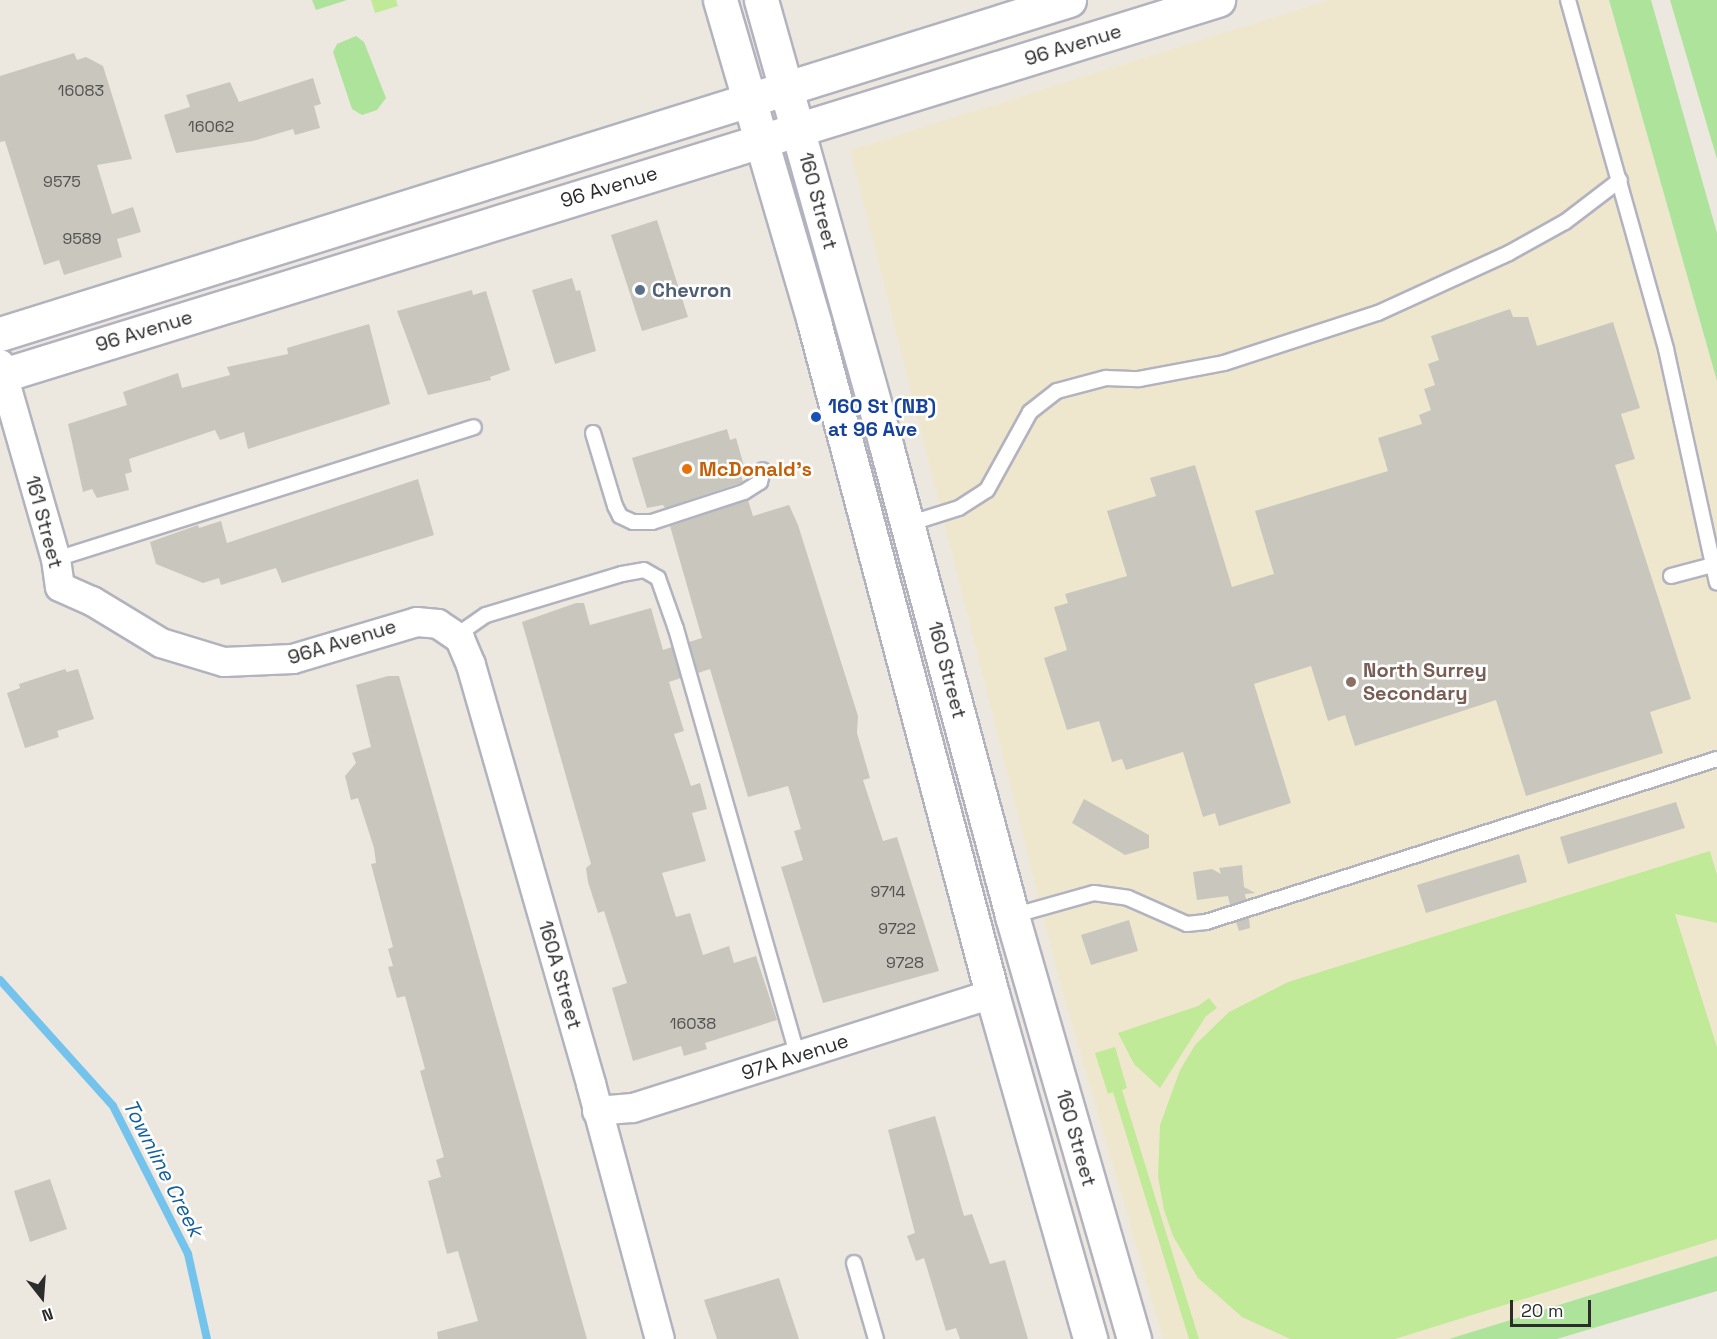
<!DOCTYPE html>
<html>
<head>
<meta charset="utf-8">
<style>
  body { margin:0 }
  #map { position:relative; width:1717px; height:1339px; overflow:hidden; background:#ede8df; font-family:"Space Grotesk",sans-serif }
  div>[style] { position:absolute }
  .education>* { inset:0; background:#eee7ce }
  .green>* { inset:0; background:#aee39c }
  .pitch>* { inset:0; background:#c0ea98 }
  .stream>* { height:8px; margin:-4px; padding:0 4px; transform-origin:4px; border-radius:4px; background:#74c3ed }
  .building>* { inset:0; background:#c9c6bd }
  .roads { filter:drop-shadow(2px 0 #b2b3bf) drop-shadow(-2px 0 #b2b3bf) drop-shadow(0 2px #b2b3bf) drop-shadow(0 -2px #b2b3bf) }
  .service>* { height:14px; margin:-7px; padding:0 7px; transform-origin:7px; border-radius:7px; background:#fff }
  .minor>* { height:28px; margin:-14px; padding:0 14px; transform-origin:14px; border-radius:14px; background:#fff }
  .secondary>* { height:33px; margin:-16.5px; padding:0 16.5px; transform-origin:16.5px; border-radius:16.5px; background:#fff }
  .dots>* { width:16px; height:16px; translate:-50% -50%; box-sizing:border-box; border:3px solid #fff; border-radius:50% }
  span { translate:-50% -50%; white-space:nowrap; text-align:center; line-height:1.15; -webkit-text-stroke:5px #fff; paint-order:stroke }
  .number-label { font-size:16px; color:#535250 }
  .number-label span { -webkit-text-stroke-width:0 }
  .street-label { font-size:20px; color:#2c2c2c }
  .service-label { font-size:20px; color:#4e5e75; font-weight:700 }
  .left { translate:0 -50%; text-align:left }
  .transit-label { font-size:20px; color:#164399; font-weight:700 }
  .food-label { font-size:20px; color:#c56008; font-weight:700 }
  .education-label { font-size:20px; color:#785e54; font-weight:700 }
  .water-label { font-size:21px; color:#10609c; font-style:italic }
  .north { position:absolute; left:12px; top:1267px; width:60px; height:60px; -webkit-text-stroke:4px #fff; paint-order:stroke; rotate:163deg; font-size:16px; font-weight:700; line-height:24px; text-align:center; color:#2c2c2c }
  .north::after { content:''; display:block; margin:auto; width:21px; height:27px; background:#2c2c2c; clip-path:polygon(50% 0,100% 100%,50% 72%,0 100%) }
  .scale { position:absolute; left:1510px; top:1300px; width:81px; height:27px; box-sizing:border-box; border:3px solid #2c2c2c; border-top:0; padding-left:8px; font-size:18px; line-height:21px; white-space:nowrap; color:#2c2c2c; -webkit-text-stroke:4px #fff; paint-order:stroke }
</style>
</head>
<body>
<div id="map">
  <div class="education">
    <i style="clip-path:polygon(1329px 0,1609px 0,1717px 381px,1717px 1256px,1449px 1339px,1163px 1339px,1060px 983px,850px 150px)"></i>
  </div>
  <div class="green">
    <i style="clip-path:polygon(312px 0,347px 0,316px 10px)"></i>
    <i style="clip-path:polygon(1609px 0,1651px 0,1717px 233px,1717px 381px)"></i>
    <i style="clip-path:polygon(1670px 0,1717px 0,1717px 159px)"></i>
    <i style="clip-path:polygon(356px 36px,364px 42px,386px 98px,377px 110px,362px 115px,352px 109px,333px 52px,337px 44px)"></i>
    <i style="clip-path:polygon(1717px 1256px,1717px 1291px,1557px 1339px,1449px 1339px)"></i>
  </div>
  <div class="pitch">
    <i style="clip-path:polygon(371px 0,396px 0,398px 6px,375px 13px)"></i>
    <i style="clip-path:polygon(1710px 851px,1717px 875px,1717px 923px,1675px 914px,1717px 1047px,1717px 1239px,1395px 1339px,1290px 1339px,1242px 1317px,1198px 1278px,1173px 1236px,1164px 1210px,1158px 1177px,1160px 1125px,1180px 1070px,1195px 1045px,1229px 1012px,1288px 982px)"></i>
    <i style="clip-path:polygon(1209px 998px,1217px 1008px,1206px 1016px,1160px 1088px,1134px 1064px,1118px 1033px,1198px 1006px)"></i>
    <i style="clip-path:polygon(1115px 1047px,1127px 1088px,1122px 1090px,1199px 1339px,1189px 1339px,1113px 1092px,1108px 1094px,1095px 1053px)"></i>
  </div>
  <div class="stream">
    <i style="left:0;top:980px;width:169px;rotate:48.1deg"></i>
    <i style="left:113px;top:1106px;width:166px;rotate:63.1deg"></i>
    <i style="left:188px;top:1254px;width:87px;rotate:77.4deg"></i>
  </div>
  <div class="building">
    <i style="clip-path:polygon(74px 53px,77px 60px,86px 57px,103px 66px,132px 159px,97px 165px,112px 214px,133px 207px,141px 232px,117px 239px,122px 257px,64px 275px,59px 260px,44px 265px,5px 141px,0 142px,0 76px)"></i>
    <i style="clip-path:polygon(313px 78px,321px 104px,314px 106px,320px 128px,295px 135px,293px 129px,253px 141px,176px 153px,164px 115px,190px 107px,186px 95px,230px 82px,239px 102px)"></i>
    <i style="clip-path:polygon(657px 220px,688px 317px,642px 331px,611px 235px)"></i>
    <i style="clip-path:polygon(572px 278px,576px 291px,580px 290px,596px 351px,555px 364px,532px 290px)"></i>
    <i style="clip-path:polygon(472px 290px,473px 295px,486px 291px,510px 370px,490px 377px,491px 380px,428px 395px,397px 311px)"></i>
    <i style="clip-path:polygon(1510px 309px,1513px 317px,1528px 317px,1537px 346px,1613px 322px,1640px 408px,1621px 414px,1635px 459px,1615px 465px,1691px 699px,1650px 712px,1663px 753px,1526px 796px,1496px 700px,1355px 746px,1345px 715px,1328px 721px,1311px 666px,1254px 684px,1291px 803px,1219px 826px,1215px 813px,1203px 817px,1183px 752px,1126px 770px,1122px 759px,1112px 762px,1099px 721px,1067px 730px,1044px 658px,1067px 650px,1054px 607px,1068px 603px,1065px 594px,1127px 576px,1107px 511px,1156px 496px,1150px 478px,1195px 465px,1232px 587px,1274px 574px,1255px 511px,1388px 471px,1378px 438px,1422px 424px,1419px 415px,1431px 410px,1424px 389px,1435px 385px,1428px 364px,1439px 360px,1431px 336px)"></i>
    <i style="clip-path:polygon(369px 324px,390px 404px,248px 449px,244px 432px,220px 440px,215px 430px,129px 459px,132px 472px,125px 474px,129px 490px,97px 498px,92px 489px,83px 492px,68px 424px,127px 405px,123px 392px,178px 373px,182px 388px,230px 375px,227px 367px,288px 354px,287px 348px)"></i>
    <i style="clip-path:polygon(727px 429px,730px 440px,736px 438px,744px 466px,739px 468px,743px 482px,665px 508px,663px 505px,647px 508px,632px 458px)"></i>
    <i style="clip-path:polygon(418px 479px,434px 535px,282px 583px,276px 568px,221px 585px,219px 578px,203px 583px,156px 564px,150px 542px,198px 525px,199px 528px,221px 521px,227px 543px)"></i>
    <i style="clip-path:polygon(748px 500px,753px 516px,789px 505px,798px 525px,858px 716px,857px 733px,870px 778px,863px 780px,883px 841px,897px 837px,939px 971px,823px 1003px,781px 867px,803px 860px,794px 831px,801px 829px,788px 786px,748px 797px,710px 669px,698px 673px,689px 642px,702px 638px,670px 526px)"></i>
    <i style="clip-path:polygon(576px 603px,584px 603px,590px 625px,651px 608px,663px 650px,672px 647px,681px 678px,669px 682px,684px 731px,674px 734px,691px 786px,700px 783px,707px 809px,692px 813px,706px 861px,662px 873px,676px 917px,690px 913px,703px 955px,729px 946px,734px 963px,756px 956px,777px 1020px,705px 1043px,707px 1049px,684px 1056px,681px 1046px,633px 1061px,612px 988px,627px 983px,604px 911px,598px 913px,588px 882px,586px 868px,591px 864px,522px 622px)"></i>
    <i style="clip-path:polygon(65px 669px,67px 672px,78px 669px,94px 719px,57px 731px,59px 737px,25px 748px,7px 693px,20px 688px,19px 684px)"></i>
    <i style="clip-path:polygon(388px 676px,399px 676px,587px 1339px,438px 1339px,437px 1332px,478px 1321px,458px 1251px,447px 1254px,428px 1181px,441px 1177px,436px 1160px,444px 1157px,420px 1071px,425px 1069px,405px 996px,397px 998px,388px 967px,393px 966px,388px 949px,393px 947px,371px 864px,376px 863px,374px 848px,358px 798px,351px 800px,345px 776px,356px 763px,352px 753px,371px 747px,356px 685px)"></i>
    <i style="clip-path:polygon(1084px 799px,1149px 835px,1149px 848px,1125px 855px,1072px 823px)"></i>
    <i style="clip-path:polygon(1676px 802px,1685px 828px,1568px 864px,1560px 837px)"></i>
    <i style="clip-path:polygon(1519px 854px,1527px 882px,1426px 913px,1417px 885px)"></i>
    <i style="clip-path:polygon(1242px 865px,1244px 887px,1255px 893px,1245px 894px,1246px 900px,1230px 905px,1228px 896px,1197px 900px,1193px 872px,1212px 869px,1221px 874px,1219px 868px)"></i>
    <i style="clip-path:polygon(1249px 918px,1250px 928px,1239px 931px,1236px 922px)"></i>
    <i style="clip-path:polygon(1129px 920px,1138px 951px,1091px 965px,1081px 935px)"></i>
    <i style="clip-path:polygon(935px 1116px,964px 1216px,972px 1214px,990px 1264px,1005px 1260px,1028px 1339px,960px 1339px,956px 1328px,946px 1331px,924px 1258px,916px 1261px,907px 1236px,915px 1233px,888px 1130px)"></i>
    <i style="clip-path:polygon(50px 1179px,67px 1229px,30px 1242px,14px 1191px)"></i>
    <i style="clip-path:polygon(779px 1278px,799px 1339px,717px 1339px,704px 1300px)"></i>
  </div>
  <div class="roads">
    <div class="service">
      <i style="left:1568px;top:0;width:362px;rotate:74.3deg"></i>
      <i style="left:1666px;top:349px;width:239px;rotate:77.7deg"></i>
      <i style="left:593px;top:433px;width:76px;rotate:73.2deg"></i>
      <i style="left:615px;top:506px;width:11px;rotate:63deg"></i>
      <i style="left:620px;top:516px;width:14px;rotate:25deg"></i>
      <i style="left:633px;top:522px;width:19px"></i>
      <i style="left:652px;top:522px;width:97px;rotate:-18.1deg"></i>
      <i style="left:744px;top:492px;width:19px;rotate:-32deg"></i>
      <i style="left:760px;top:482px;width:12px;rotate:-76deg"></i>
      <i style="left:908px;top:524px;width:53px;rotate:-17.4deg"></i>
      <i style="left:959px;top:508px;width:33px;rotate:-33deg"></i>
      <i style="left:987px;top:490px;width:89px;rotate:-61.1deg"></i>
      <i style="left:1030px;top:412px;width:34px;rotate:-38deg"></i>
      <i style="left:1057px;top:391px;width:51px;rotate:-14.9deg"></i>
      <i style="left:1106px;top:378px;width:33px;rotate:2deg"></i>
      <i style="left:1139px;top:379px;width:86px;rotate:-10.7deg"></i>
      <i style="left:1224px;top:363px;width:162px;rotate:-18deg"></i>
      <i style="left:1378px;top:313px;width:144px;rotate:-24.6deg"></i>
      <i style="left:1509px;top:253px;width:64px;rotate:-29deg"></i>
      <i style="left:1565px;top:222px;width:69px;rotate:-37.4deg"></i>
      <i style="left:56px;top:559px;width:438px;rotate:-17.5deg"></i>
      <i style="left:1671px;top:576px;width:43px;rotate:-14.7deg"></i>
      <i style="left:457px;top:635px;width:35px;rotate:-35deg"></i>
      <i style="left:486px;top:615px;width:142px;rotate:-16.8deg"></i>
      <i style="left:622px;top:574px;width:22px;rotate:-10deg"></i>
      <i style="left:644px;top:570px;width:16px;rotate:30deg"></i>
      <i style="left:658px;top:578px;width:54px;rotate:70.6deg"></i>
      <i style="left:676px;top:629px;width:445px;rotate:74.1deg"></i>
      <i style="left:1012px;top:916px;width:85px;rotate:-15.7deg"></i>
      <i style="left:1094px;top:893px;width:34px;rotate:8deg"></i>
      <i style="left:1128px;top:898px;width:64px;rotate:23.8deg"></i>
      <i style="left:1187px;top:924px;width:19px;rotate:-6deg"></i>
      <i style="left:1206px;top:922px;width:536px;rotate:-17.69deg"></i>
      <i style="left:854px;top:1263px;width:79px;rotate:73.9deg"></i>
    </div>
    <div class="minor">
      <i style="left:0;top:364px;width:203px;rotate:74deg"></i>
      <i style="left:56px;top:559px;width:28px;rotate:82deg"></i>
      <i style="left:60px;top:587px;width:35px;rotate:24deg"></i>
      <i style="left:92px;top:601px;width:81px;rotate:31.3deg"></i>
      <i style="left:161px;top:643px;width:66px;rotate:16.8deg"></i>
      <i style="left:224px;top:662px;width:69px;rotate:-2.5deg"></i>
      <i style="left:293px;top:659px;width:129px;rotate:-16.6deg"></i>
      <i style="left:417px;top:622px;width:21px;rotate:5deg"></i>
      <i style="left:438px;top:624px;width:27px;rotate:34deg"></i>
      <i style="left:460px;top:639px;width:28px;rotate:67deg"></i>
      <i style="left:471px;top:665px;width:436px;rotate:74deg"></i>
      <i style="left:591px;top:1084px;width:264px;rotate:74.9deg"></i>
      <i style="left:597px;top:1111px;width:36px;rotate:-5deg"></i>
      <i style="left:633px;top:1108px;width:377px;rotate:-17.6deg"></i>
    </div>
    <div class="secondary">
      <i style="left:720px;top:0;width:335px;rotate:73.7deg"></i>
      <i style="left:814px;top:322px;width:695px;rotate:75.16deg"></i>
      <i style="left:992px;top:994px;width:359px;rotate:74.1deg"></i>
      <i style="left:761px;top:0;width:462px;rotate:74.3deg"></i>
      <i style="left:886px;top:445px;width:488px;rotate:75deg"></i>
      <i style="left:1012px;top:916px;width:440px;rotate:73.9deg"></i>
      <i style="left:0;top:334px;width:1120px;rotate:-17.35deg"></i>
      <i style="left:0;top:376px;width:1275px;rotate:-17.16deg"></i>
    </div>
  </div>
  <div class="dots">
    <i style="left:640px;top:290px;background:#5c6f8a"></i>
    <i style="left:816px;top:417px;background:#1a4fb4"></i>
    <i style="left:687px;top:469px;background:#e8710a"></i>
    <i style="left:1351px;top:682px;background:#8d6e63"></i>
  </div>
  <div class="number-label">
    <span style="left:81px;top:91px">16083</span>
    <span style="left:211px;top:127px">16062</span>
    <span style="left:62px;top:182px">9575</span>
    <span style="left:82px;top:239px">9589</span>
    <span style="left:888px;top:892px">9714</span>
    <span style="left:897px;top:929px">9722</span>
    <span style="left:905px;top:963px">9728</span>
    <span style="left:693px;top:1024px">16038</span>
  </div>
  <div class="street-label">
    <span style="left:1073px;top:45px;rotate:-17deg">96 Avenue</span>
    <span style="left:609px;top:187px;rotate:-17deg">96 Avenue</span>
    <span style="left:818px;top:201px;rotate:75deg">160 Street</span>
    <span style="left:144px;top:331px;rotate:-17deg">96 Avenue</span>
    <span style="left:44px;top:522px;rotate:75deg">161 Street</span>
    <span style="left:342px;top:642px;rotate:-17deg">96A Avenue</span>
    <span style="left:947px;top:670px;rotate:75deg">160 Street</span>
    <span style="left:560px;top:975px;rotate:74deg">160A Street</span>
    <span style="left:795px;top:1057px;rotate:-18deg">97A Avenue</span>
    <span style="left:1076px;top:1138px;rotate:74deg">160 Street</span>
  </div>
  <div class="service-label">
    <span class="left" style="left:652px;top:290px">Chevron</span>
  </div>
  <div class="transit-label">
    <span class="left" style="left:828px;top:418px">160 St (NB)<br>at 96 Ave</span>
  </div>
  <div class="food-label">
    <span class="left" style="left:699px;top:469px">McDonald's</span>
  </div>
  <div class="education-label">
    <span class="left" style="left:1363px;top:682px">North Surrey<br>Secondary</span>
  </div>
  <div class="water-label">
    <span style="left:163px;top:1168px;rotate:63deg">Townline Creek</span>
  </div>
  <div class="north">N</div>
  <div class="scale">20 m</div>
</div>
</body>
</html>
